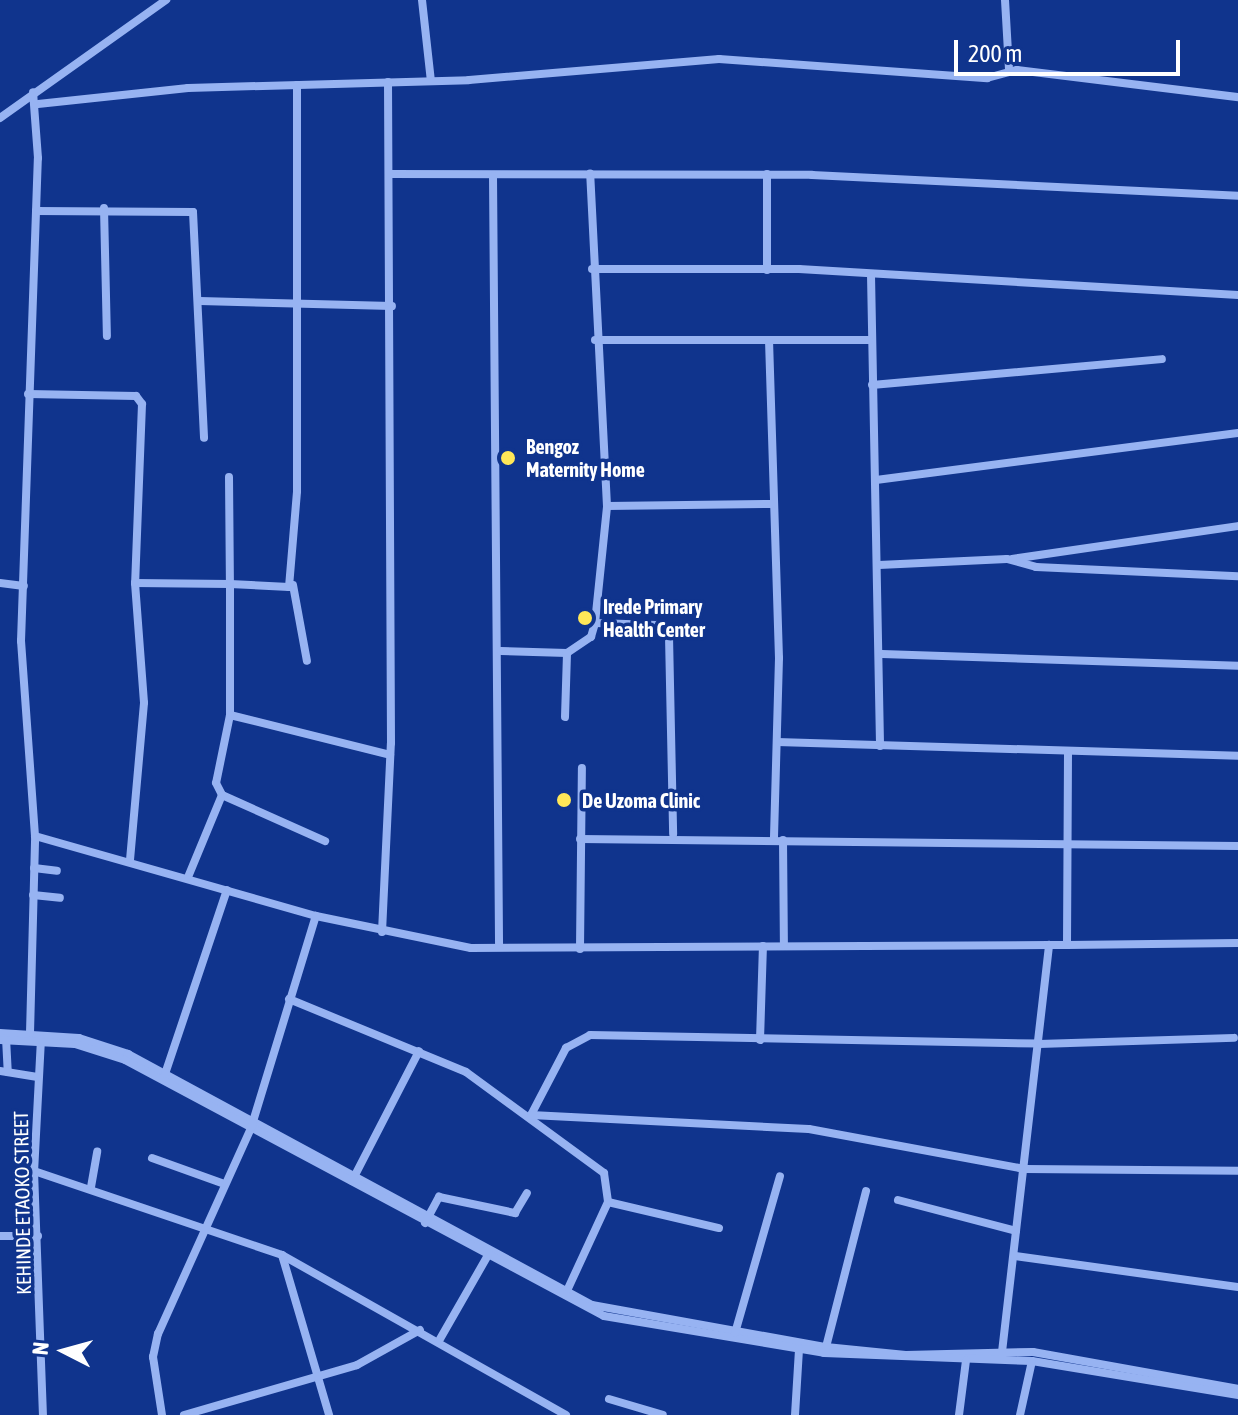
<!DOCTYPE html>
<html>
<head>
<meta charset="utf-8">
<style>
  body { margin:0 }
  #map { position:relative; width:1238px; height:1415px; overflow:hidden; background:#10348d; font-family:"Asap Condensed",sans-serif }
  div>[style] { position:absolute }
  .minor>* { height:8px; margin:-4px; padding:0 4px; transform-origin:4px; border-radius:4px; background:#97b3f2 }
  .dots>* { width:22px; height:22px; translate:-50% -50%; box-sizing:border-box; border:4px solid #10348d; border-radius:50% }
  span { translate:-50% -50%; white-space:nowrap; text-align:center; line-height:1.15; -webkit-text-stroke:7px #10348d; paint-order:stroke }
  .poi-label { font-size:20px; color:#fff; font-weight:700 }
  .left { translate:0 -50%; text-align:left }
  .street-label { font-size:20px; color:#fff }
  .north { position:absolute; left:24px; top:1311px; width:80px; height:80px; -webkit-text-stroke:6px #10348d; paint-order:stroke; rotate:276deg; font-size:22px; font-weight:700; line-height:32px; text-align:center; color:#fff }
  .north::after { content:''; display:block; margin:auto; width:28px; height:36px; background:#fff; clip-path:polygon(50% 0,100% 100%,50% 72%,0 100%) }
  .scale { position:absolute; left:954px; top:40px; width:226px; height:36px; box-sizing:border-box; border:4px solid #fff; border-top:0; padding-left:10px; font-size:24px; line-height:28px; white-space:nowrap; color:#fff; -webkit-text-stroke:6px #10348d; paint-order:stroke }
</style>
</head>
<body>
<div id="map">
  <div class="minor">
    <i style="left:422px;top:0;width:81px;rotate:83.7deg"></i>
    <i style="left:1005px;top:0;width:70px;rotate:86.7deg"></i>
    <i style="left:38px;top:104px;width:151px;rotate:-6.1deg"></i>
    <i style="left:188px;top:88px;width:281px;rotate:-1.6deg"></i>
    <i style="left:469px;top:80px;width:251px;rotate:-4.8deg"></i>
    <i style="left:719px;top:59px;width:269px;rotate:4.1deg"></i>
    <i style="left:987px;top:78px;width:31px;rotate:-15deg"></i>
    <i style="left:1017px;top:70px;width:223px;rotate:7deg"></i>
    <i style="left:0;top:118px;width:204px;rotate:-35.4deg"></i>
    <i style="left:389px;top:174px;width:423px;rotate:0.1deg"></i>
    <i style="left:812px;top:175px;width:427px;rotate:2.8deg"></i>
    <i style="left:493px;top:176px;width:771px;rotate:89.55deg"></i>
    <i style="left:104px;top:208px;width:128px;rotate:88.7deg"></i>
    <i style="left:36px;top:211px;width:157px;rotate:0.4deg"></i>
    <i style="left:193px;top:212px;width:226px;rotate:87.2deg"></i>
    <i style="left:592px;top:269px;width:207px"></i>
    <i style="left:799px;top:269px;width:440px;rotate:3.4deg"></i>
    <i style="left:767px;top:270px;width:96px;rotate:-90deg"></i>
    <i style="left:871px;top:275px;width:471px;rotate:88.9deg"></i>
    <i style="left:200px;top:301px;width:192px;rotate:1.5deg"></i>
    <i style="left:595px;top:340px;width:274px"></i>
    <i style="left:769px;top:340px;width:318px;rotate:88.2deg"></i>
    <i style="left:779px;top:658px;width:181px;rotate:91.6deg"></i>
    <i style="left:872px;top:385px;width:291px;rotate:-5.1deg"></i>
    <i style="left:28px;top:394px;width:108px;rotate:1.1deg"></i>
    <i style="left:136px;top:396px;width:10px;rotate:53deg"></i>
    <i style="left:142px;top:404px;width:179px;rotate:92.2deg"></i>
    <i style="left:135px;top:583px;width:120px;rotate:85.7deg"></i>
    <i style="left:144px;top:703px;width:157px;rotate:95.1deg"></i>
    <i style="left:229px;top:477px;width:107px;rotate:89.5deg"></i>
    <i style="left:230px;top:584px;width:59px;rotate:2.9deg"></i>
    <i style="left:289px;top:587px;width:96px;rotate:-85.2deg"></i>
    <i style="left:297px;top:491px;width:406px;rotate:-90deg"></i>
    <i style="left:876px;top:480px;width:365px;rotate:-7.4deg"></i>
    <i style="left:607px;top:506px;width:165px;rotate:-0.7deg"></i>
    <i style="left:1012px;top:559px;width:228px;rotate:-8.3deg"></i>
    <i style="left:879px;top:565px;width:128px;rotate:-2.7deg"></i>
    <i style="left:1007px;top:559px;width:30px;rotate:15deg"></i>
    <i style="left:1036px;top:567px;width:202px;rotate:2.6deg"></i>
    <i style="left:0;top:583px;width:24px;rotate:7deg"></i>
    <i style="left:135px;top:583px;width:95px;rotate:0.6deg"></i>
    <i style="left:230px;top:584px;width:131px;rotate:90deg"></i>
    <i style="left:230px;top:715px;width:69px;rotate:101.6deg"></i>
    <i style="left:216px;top:783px;width:13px;rotate:63deg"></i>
    <i style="left:222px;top:795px;width:89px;rotate:112.5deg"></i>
    <i style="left:293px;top:585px;width:77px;rotate:79.6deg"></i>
    <i style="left:595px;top:623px;width:62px;rotate:1.8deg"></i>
    <i style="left:657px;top:625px;width:16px;rotate:43deg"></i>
    <i style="left:669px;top:636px;width:198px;rotate:88.8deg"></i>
    <i style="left:501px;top:651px;width:66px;rotate:1.7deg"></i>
    <i style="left:567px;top:653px;width:29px;rotate:-34deg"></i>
    <i style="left:591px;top:637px;width:15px;rotate:-74deg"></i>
    <i style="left:595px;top:623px;width:118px;rotate:-84.1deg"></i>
    <i style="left:607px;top:506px;width:333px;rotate:-92.9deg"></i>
    <i style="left:882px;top:654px;width:356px;rotate:1.9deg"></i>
    <i style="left:230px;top:715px;width:165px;rotate:14deg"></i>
    <i style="left:565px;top:717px;width:64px;rotate:-88.2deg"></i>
    <i style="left:777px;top:742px;width:461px;rotate:1.7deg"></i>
    <i style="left:222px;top:795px;width:113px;rotate:24.1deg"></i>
    <i style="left:35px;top:836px;width:292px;rotate:15.9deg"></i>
    <i style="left:316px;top:916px;width:158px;rotate:11.7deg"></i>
    <i style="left:471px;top:948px;width:578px;rotate:-0.3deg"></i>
    <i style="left:580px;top:839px;width:658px;rotate:0.61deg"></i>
    <i style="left:783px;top:840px;width:105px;rotate:89.5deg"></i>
    <i style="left:34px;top:868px;width:23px;rotate:7deg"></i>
    <i style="left:33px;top:895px;width:27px;rotate:6deg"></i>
    <i style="left:382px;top:932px;width:189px;rotate:-87.3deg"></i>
    <i style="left:391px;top:743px;width:661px;rotate:-90.26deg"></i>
    <i style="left:1067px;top:945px;width:171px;rotate:-0.7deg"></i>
    <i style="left:580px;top:949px;width:181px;rotate:-89.4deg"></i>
    <i style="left:289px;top:999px;width:191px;rotate:22.4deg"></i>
    <i style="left:466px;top:1072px;width:171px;rotate:36.2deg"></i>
    <i style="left:604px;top:1173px;width:29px;rotate:82deg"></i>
    <i style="left:608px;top:1202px;width:102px;rotate:114.8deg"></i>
    <i style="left:0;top:1033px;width:79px;rotate:3.6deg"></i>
    <i style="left:79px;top:1038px;width:52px;rotate:18.1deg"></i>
    <i style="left:128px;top:1054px;width:528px;rotate:28.41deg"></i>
    <i style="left:592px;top:1305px;width:238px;rotate:10.2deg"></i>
    <i style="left:826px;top:1347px;width:80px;rotate:5.7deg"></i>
    <i style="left:906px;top:1355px;width:127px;rotate:-1.4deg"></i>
    <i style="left:1033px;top:1352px;width:208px;rotate:10.2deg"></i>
    <i style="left:30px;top:1033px;width:197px;rotate:-88.5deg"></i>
    <i style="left:35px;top:836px;width:196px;rotate:-94.1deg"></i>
    <i style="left:21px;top:641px;width:483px;rotate:-88deg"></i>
    <i style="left:38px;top:158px;width:66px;rotate:-94.3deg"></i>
    <i style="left:6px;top:1038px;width:34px;rotate:87deg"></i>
    <i style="left:41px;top:1039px;width:132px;rotate:93deg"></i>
    <i style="left:34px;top:1171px;width:244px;rotate:87.9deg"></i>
    <i style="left:0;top:1040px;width:75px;rotate:3.1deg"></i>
    <i style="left:75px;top:1044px;width:52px;rotate:17.7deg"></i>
    <i style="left:125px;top:1060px;width:543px;rotate:28.12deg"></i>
    <i style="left:604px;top:1316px;width:223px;rotate:9.5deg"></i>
    <i style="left:824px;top:1353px;width:208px;rotate:2.2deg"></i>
    <i style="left:1032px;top:1361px;width:209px;rotate:9.4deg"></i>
    <i style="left:760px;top:1040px;width:94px;rotate:-88.2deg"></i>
    <i style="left:0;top:1071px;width:38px;rotate:9deg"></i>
    <i style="left:165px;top:1074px;width:194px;rotate:-71.4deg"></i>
    <i style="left:531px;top:1115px;width:76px;rotate:-62.4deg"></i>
    <i style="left:566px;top:1048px;width:27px;rotate:-28deg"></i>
    <i style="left:590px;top:1035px;width:449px;rotate:1.1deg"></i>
    <i style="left:1039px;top:1044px;width:195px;rotate:-1.8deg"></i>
    <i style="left:531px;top:1115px;width:278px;rotate:2.9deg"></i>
    <i style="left:809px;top:1129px;width:220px;rotate:10.5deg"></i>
    <i style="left:1025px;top:1169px;width:213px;rotate:0.5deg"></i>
    <i style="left:152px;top:1158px;width:74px;rotate:19.7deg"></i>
    <i style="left:34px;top:1171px;width:262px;rotate:18.7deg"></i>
    <i style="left:282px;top:1255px;width:326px;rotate:29.4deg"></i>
    <i style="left:352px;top:1181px;width:146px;rotate:-62.7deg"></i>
    <i style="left:91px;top:1187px;width:36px;rotate:-80deg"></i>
    <i style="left:898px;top:1200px;width:122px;rotate:14.7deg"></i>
    <i style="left:608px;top:1202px;width:114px;rotate:13.2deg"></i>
    <i style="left:425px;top:1223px;width:30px;rotate:-62deg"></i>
    <i style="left:439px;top:1197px;width:78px;rotate:11.9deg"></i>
    <i style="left:515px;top:1213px;width:23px;rotate:-59deg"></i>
    <i style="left:0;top:1236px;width:38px"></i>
    <i style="left:282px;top:1255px;width:167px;rotate:73.6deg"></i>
    <i style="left:1015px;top:1256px;width:225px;rotate:7.9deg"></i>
    <i style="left:735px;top:1333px;width:163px;rotate:-74deg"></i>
    <i style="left:440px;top:1339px;width:95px;rotate:-60.2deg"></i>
    <i style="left:826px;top:1347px;width:161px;rotate:-75.6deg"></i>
    <i style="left:1002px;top:1352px;width:410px;rotate:-83.4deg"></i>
    <i style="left:1049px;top:945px;width:18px"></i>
    <i style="left:1067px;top:945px;width:191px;rotate:-89.7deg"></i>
    <i style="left:609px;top:1399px;width:56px;rotate:16.5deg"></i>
    <i style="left:162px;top:1415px;width:59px;rotate:-98.8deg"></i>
    <i style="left:153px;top:1357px;width:24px;rotate:-78deg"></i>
    <i style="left:158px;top:1334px;width:226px;rotate:-65.7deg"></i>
    <i style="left:251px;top:1128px;width:222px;rotate:-73deg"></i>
    <i style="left:184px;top:1415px;width:180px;rotate:-16.1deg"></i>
    <i style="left:357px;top:1365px;width:72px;rotate:-29.1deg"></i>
    <i style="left:795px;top:1415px;width:66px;rotate:-86.5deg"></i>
    <i style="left:959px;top:1415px;width:55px;rotate:-82.7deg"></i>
    <i style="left:1020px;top:1415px;width:55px;rotate:-77.5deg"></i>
  </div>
  <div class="dots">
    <i style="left:508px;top:458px;background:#ffe758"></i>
    <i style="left:585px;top:618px;background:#ffe758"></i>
    <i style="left:564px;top:800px;background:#ffe758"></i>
  </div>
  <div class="poi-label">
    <span class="left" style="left:526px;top:458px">Bengoz<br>Maternity Home</span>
    <span class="left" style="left:603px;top:618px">Irede Primary<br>Health Center</span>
    <span class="left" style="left:582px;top:800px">De Uzoma Clinic</span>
  </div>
  <div class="street-label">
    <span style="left:22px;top:1203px;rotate:-91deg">KEHINDE ETAOKO STREET</span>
  </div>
  <div class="north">N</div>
  <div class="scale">200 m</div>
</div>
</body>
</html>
